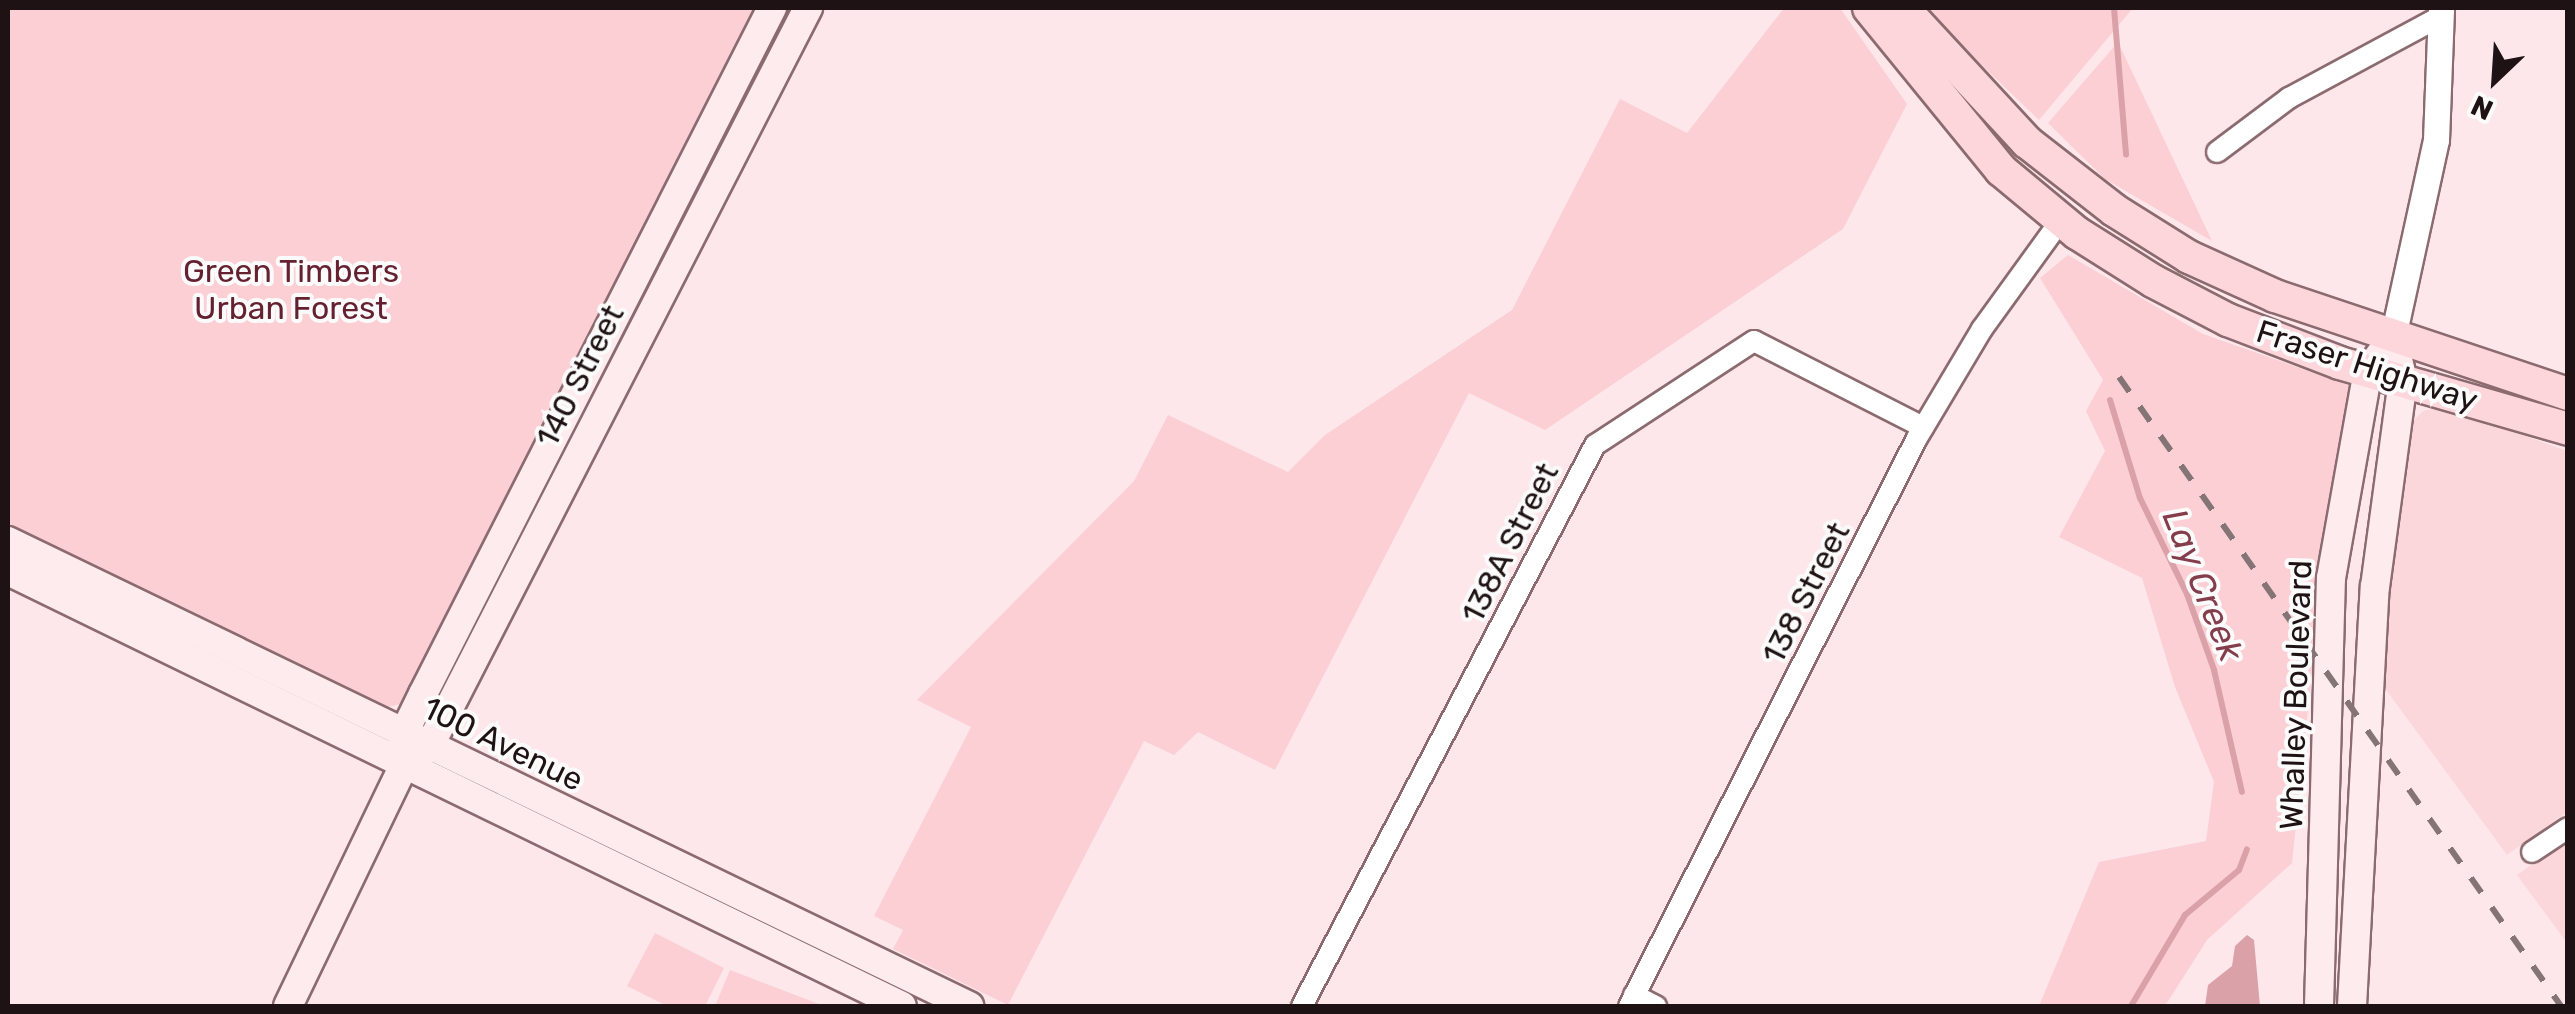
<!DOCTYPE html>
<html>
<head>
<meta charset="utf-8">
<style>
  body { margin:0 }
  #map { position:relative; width:2575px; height:1014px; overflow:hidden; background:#fde7ea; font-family:Rubik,sans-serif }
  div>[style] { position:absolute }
  .built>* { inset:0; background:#fbd7db }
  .green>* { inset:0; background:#fbcfd4 }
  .water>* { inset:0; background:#daa1a9 }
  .stream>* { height:6px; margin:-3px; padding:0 3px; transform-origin:3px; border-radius:3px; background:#daa1a9 }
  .roads { filter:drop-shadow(2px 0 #8b6b6f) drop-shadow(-2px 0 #8b6b6f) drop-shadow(0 2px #8b6b6f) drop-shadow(0 -2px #8b6b6f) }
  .minor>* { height:20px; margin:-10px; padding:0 10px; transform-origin:10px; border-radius:10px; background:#fff }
  .tertiary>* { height:25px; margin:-12.5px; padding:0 12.5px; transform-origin:12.5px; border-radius:12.5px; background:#fff }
  .secondary>* { height:28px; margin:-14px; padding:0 14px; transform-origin:14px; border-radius:14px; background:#feebed }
  .primary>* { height:32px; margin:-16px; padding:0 16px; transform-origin:16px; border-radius:16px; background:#fdd6dc }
  .rail>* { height:6px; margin-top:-3px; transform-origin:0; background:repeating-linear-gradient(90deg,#847476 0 18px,transparent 0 36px) }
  span { translate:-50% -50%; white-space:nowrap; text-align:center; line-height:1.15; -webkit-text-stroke:8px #fbfbfb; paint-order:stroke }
  .park-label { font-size:32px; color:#652130 }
  .street-label { font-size:32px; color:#1e1214 }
  .water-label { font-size:35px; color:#843d4a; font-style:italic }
  .frame { position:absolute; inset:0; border:10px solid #1e1214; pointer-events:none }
  .north { position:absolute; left:2445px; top:30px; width:100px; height:100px; -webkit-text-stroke:8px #fbfbfb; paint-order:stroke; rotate:205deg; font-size:28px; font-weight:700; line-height:40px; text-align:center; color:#1e1214 }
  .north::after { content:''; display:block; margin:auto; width:35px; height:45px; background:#1e1214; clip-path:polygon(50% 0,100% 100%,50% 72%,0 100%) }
</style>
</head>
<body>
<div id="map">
  <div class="built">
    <i style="clip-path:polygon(2443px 406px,2567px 451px,2567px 812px,2507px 855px,2384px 687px,2393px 533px,2410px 424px,2423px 411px)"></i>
    <i style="clip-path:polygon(2567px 839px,2567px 943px,2517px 875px)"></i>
  </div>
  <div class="green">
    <i style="clip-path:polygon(8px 8px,757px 8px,400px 704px,385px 708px,8px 530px)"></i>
    <i style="clip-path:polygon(1784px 8px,1840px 8px,1907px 104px,1843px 229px,1545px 430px,1469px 393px,1275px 770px,1198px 732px,1174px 755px,1144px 741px,1008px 1005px,893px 949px,903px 930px,874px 916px,971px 727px,917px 700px,1134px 481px,1168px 415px,1288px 472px,1325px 435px,1512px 310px,1620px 99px,1687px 133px)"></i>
    <i style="clip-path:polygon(1922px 8px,2133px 8px,2039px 120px)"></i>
    <i style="clip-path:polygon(2118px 42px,2212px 241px,2105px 179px,2048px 123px)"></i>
    <i style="clip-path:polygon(2068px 255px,2203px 334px,2354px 387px,2322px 577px,2292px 863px,2207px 940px,2165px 1006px,2039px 1006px,2099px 862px,2206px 841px,2214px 782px,2175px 687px,2142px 578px,2059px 537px,2105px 451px,2086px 411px,2103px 380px,2040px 278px)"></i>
    <i style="clip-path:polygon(655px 933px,724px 968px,705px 1006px,667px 1006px,627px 986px)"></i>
    <i style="clip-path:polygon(730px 970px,824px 1006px,715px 1006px)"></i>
  </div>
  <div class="water">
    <i style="clip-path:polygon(2247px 935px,2254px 940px,2260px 1006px,2205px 1006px,2208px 985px,2232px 966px,2235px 946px)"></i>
  </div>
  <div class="stream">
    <i style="left:2114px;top:8px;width:147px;rotate:85.3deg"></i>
    <i style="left:2110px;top:400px;width:102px;rotate:73deg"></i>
    <i style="left:2140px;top:498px;width:107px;rotate:63.9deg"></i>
    <i style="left:2187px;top:594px;width:81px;rotate:70.4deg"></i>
    <i style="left:2214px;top:670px;width:125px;rotate:77.1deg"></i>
    <i style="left:2131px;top:1006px;width:106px;rotate:-59.3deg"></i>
    <i style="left:2185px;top:915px;width:70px;rotate:-39.8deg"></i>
    <i style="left:2239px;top:870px;width:22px;rotate:-69deg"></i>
  </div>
  <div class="roads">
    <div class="minor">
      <i style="left:2217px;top:152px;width:90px;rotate:-36.9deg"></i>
      <i style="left:2289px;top:98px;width:173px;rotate:-28.3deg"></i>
      <i style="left:2532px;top:852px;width:43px;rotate:-33.7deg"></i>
      <i style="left:1634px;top:995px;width:25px;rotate:27deg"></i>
      <i style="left:1302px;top:1006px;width:633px;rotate:-62.42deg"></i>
      <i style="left:1595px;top:445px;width:190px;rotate:-33.2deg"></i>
      <i style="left:1754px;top:341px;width:190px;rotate:27deg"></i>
      <i style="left:1629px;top:1006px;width:637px;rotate:-63.11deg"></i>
      <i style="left:1917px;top:438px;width:127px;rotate:-59.2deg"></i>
      <i style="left:1982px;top:329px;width:135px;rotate:-54.1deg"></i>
    </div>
    <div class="tertiary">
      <i style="left:2393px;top:337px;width:202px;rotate:-77.7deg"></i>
      <i style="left:2436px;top:140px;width:132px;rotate:-87.8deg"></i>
    </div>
    <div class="secondary">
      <i style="left:8px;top:541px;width:1068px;rotate:25.82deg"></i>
      <i style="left:8px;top:571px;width:994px;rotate:25.95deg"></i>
      <i style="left:403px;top:751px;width:16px;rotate:-90deg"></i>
      <i style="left:403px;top:735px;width:46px;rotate:-64deg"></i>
      <i style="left:423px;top:694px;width:770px;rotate:-63.04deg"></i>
      <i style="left:288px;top:1006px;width:265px;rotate:-64.3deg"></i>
      <i style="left:403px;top:767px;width:33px;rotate:-38deg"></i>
      <i style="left:429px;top:747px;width:831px;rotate:-62.85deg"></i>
      <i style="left:2319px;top:1006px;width:428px;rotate:-88.4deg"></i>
      <i style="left:2331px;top:578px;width:210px;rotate:-79.9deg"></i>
      <i style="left:2368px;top:371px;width:42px;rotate:-53.7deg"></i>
      <i style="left:2352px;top:1006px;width:420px;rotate:-86.9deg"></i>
      <i style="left:2375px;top:587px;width:208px;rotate:-82.3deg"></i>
      <i style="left:2403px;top:381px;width:18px;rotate:-103deg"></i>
    </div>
    <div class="primary">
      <i style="left:1869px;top:8px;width:209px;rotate:50.8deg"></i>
      <i style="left:2001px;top:170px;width:99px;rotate:39.7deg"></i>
      <i style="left:2077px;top:233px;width:90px;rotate:32.3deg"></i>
      <i style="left:2153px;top:281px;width:85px;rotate:27.5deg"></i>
      <i style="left:2228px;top:320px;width:120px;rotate:21deg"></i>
      <i style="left:2340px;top:363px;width:237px;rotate:16.1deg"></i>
      <i style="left:1903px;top:8px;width:183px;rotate:47.2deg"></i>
      <i style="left:2027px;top:142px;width:110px;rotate:38deg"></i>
      <i style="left:2114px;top:210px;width:89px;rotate:32.1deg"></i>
      <i style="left:2189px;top:257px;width:94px;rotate:24.4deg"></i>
      <i style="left:2275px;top:296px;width:309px;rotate:18.5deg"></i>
    </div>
  </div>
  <div class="rail">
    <i style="left:2119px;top:377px;width:769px;rotate:54.9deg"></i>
  </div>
  <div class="park-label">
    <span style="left:291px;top:290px">Green Timbers<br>Urban Forest</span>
  </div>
  <div class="street-label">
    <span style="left:2367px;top:366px;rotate:18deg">Fraser Highway</span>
    <span style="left:580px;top:376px;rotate:-63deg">140 Street</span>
    <span style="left:1510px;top:543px;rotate:-63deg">138A Street</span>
    <span style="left:1806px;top:593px;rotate:-63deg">138 Street</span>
    <span style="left:2296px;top:695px;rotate:-88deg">Whalley Boulevard</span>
    <span style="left:503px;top:744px;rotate:26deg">100 Avenue</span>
  </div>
  <div class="water-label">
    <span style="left:2203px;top:585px;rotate:68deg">Lay Creek</span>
  </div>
  <div class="frame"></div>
  <div class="north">N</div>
</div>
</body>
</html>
